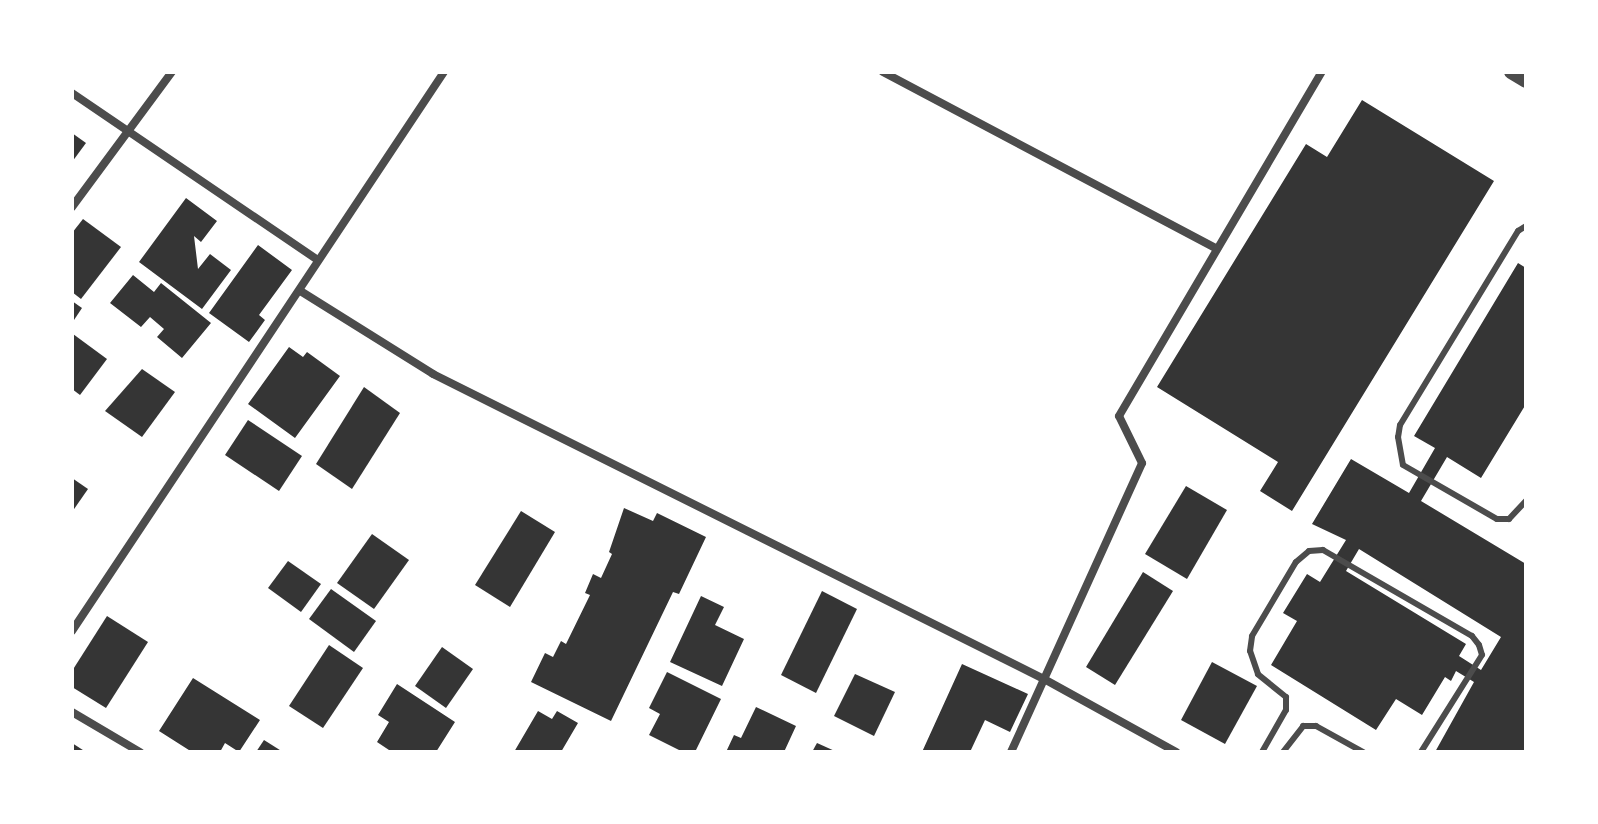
<!DOCTYPE html>
<html>
<head>
<meta charset="utf-8">
<style>
  body { margin:0 }
  #map { position:relative; width:1598px; height:824px; overflow:hidden; background:#fff; font-family:"Fira Sans",sans-serif }
  div>[style] { position:absolute }
  .building>* { inset:0; background:#353535 }
  .service>* { height:6px; margin:-3px; padding:0 3px; transform-origin:3px; border-radius:3px; background:#4c4c4c }
  .minor>* { height:8px; margin:-4px; padding:0 4px; transform-origin:4px; border-radius:4px; background:#4c4c4c }
  .tertiary>* { height:14px; margin:-7px; padding:0 7px; transform-origin:7px; border-radius:7px; background:#4c4c4c }
  span { translate:-50% -50%; white-space:nowrap; text-align:center; line-height:1.15; -webkit-text-stroke:6px #fff; paint-order:stroke }
  .frame { position:absolute; inset:0; border:74px solid #fff; pointer-events:none }
</style>
</head>
<body>
<div id="map">
  <div class="building">
    <i style="clip-path:polygon(1362px 100px,1494px 181px,1292px 511px,1260px 491px,1278px 462px,1157px 387px,1306px 144px,1327px 157px)"></i>
    <i style="clip-path:polygon(72px 133px,86px 143px,72px 162px)"></i>
    <i style="clip-path:polygon(186px 198px,217px 221px,201px 242px,194px 236px,198px 269px,210px 254px,231px 270px,202px 309px,139px 262px)"></i>
    <i style="clip-path:polygon(83px 219px,121px 247px,81px 299px,72px 292px,72px 233px)"></i>
    <i style="clip-path:polygon(258px 245px,292px 270px,259px 315px,265px 320px,249px 342px,209px 313px)"></i>
    <i style="clip-path:polygon(evenodd,1518px 263px,1526px 268px,1526px 404px,1481px 478px,1447px 457px,1421px 501px,1526px 564px,1526px 752px,1435px 752px,1474px 682px,1456px 671px,1451px 681px,1445px 677px,1422px 715px,1396px 699px,1376px 730px,1271px 665px,1297px 621px,1283px 613px,1307px 574px,1320px 582px,1346px 540px,1312px 524px,1351px 459px,1409px 493px,1435px 448px,1414px 436px,1518px 263px,1359px 549px,1501px 637px,1481px 670px,1459px 656px,1466px 644px,1346px 571px,1359px 549px)"></i>
    <i style="clip-path:polygon(133px 275px,154px 292px,161px 283px,211px 323px,182px 358px,157px 337px,164px 329px,150px 317px,141px 327px,110px 303px)"></i>
    <i style="clip-path:polygon(72px 301px,82px 308px,72px 323px)"></i>
    <i style="clip-path:polygon(73px 334px,107px 359px,80px 395px,72px 389px)"></i>
    <i style="clip-path:polygon(289px 347px,303px 357px,307px 352px,340px 376px,295px 438px,248px 404px)"></i>
    <i style="clip-path:polygon(142px 369px,175px 392px,142px 437px,105px 411px)"></i>
    <i style="clip-path:polygon(364px 387px,400px 413px,352px 489px,316px 464px)"></i>
    <i style="clip-path:polygon(248px 420px,302px 456px,279px 491px,225px 455px)"></i>
    <i style="clip-path:polygon(72px 478px,88px 489px,72px 512px)"></i>
    <i style="clip-path:polygon(1186px 486px,1227px 510px,1187px 579px,1145px 554px)"></i>
    <i style="clip-path:polygon(624px 508px,653px 521px,657px 513px,706px 537px,679px 594px,673px 592px,611px 721px,531px 682px,545px 653px,553px 657px,561px 641px,566px 644px,590px 595px,585px 593px,593px 574px,601px 578px,612px 554px,609px 552px)"></i>
    <i style="clip-path:polygon(521px 511px,555px 532px,510px 607px,475px 585px)"></i>
    <i style="clip-path:polygon(372px 534px,409px 560px,374px 609px,337px 583px)"></i>
    <i style="clip-path:polygon(288px 561px,321px 584px,301px 612px,268px 588px)"></i>
    <i style="clip-path:polygon(1143px 572px,1173px 591px,1115px 685px,1086px 667px)"></i>
    <i style="clip-path:polygon(331px 589px,376px 621px,354px 652px,309px 619px)"></i>
    <i style="clip-path:polygon(822px 591px,857px 609px,816px 693px,781px 675px)"></i>
    <i style="clip-path:polygon(701px 596px,724px 607px,715px 625px,744px 639px,722px 686px,670px 662px)"></i>
    <i style="clip-path:polygon(107px 616px,148px 642px,106px 708px,72px 687px,72px 671px)"></i>
    <i style="clip-path:polygon(329px 645px,363px 668px,323px 728px,289px 706px)"></i>
    <i style="clip-path:polygon(442px 647px,473px 669px,446px 708px,415px 686px)"></i>
    <i style="clip-path:polygon(1212px 662px,1257px 686px,1225px 744px,1181px 720px)"></i>
    <i style="clip-path:polygon(962px 664px,1028px 694px,1010px 732px,985px 720px,970px 752px,922px 752px)"></i>
    <i style="clip-path:polygon(667px 672px,721px 699px,695px 752px,683px 752px,649px 735px,660px 714px,649px 708px)"></i>
    <i style="clip-path:polygon(855px 674px,895px 692px,874px 736px,834px 716px)"></i>
    <i style="clip-path:polygon(193px 678px,260px 720px,239px 752px,225px 743px,220px 752px,192px 752px,159px 731px)"></i>
    <i style="clip-path:polygon(397px 684px,455px 722px,436px 752px,392px 752px,377px 742px,389px 722px,378px 715px)"></i>
    <i style="clip-path:polygon(756px 707px,796px 726px,784px 752px,726px 752px,734px 735px,741px 738px)"></i>
    <i style="clip-path:polygon(538px 711px,552px 719px,557px 711px,578px 723px,561px 752px,514px 752px)"></i>
    <i style="clip-path:polygon(264px 740px,283px 752px,256px 752px)"></i>
    <i style="clip-path:polygon(72px 743px,86px 752px,72px 752px)"></i>
    <i style="clip-path:polygon(817px 743px,837px 752px,812px 752px)"></i>
  </div>
  <div class="service">
    <i style="left:1526px;top:226px;width:9px;rotate:148deg"></i>
    <i style="left:1518px;top:231px;width:227px;rotate:121.3deg"></i>
    <i style="left:1400px;top:425px;width:12px;rotate:99deg"></i>
    <i style="left:1398px;top:437px;width:28px;rotate:80deg"></i>
    <i style="left:1403px;top:465px;width:108px;rotate:29.9deg"></i>
    <i style="left:1497px;top:519px;width:12px"></i>
    <i style="left:1509px;top:519px;width:25px;rotate:-47deg"></i>
    <i style="left:1262px;top:752px;width:48px;rotate:-60.3deg"></i>
    <i style="left:1286px;top:710px;width:13px;rotate:-90deg"></i>
    <i style="left:1286px;top:697px;width:36px;rotate:-141deg"></i>
    <i style="left:1258px;top:674px;width:24px;rotate:-109deg"></i>
    <i style="left:1250px;top:651px;width:15px;rotate:-82deg"></i>
    <i style="left:1252px;top:636px;width:86px;rotate:-59.3deg"></i>
    <i style="left:1296px;top:562px;width:17px;rotate:-40deg"></i>
    <i style="left:1309px;top:551px;width:14px;rotate:-4deg"></i>
    <i style="left:1323px;top:550px;width:172px;rotate:30deg"></i>
    <i style="left:1472px;top:636px;width:11px;rotate:52deg"></i>
    <i style="left:1479px;top:645px;width:10px;rotate:73deg"></i>
    <i style="left:1482px;top:655px;width:115px;rotate:122.2deg"></i>
    <i style="left:1283px;top:752px;width:33px;rotate:-52deg"></i>
    <i style="left:1303px;top:726px;width:13px"></i>
    <i style="left:1316px;top:726px;width:54px;rotate:29deg"></i>
  </div>
  <div class="minor">
    <i style="left:883px;top:72px;width:378px;rotate:27.9deg"></i>
    <i style="left:72px;top:93px;width:297px;rotate:34.2deg"></i>
    <i style="left:72px;top:207px;width:168px;rotate:-53.5deg"></i>
    <i style="left:302px;top:292px;width:155px;rotate:32deg"></i>
    <i style="left:433px;top:374px;width:683px;rotate:26.53deg"></i>
    <i style="left:1044px;top:679px;width:151px;rotate:28.9deg"></i>
    <i style="left:72px;top:631px;width:671px;rotate:-56.36deg"></i>
    <i style="left:72px;top:712px;width:79px;rotate:30.5deg"></i>
    <i style="left:1011px;top:752px;width:317px;rotate:-65.6deg"></i>
    <i style="left:1142px;top:463px;width:52px;rotate:-116.1deg"></i>
    <i style="left:1119px;top:416px;width:399px;rotate:-59.5deg"></i>
  </div>
  <div class="tertiary">
    <i style="left:1511px;top:72px;width:17px;rotate:31deg"></i>
  </div>
  <div class="frame"></div>
</div>
</body>
</html>
